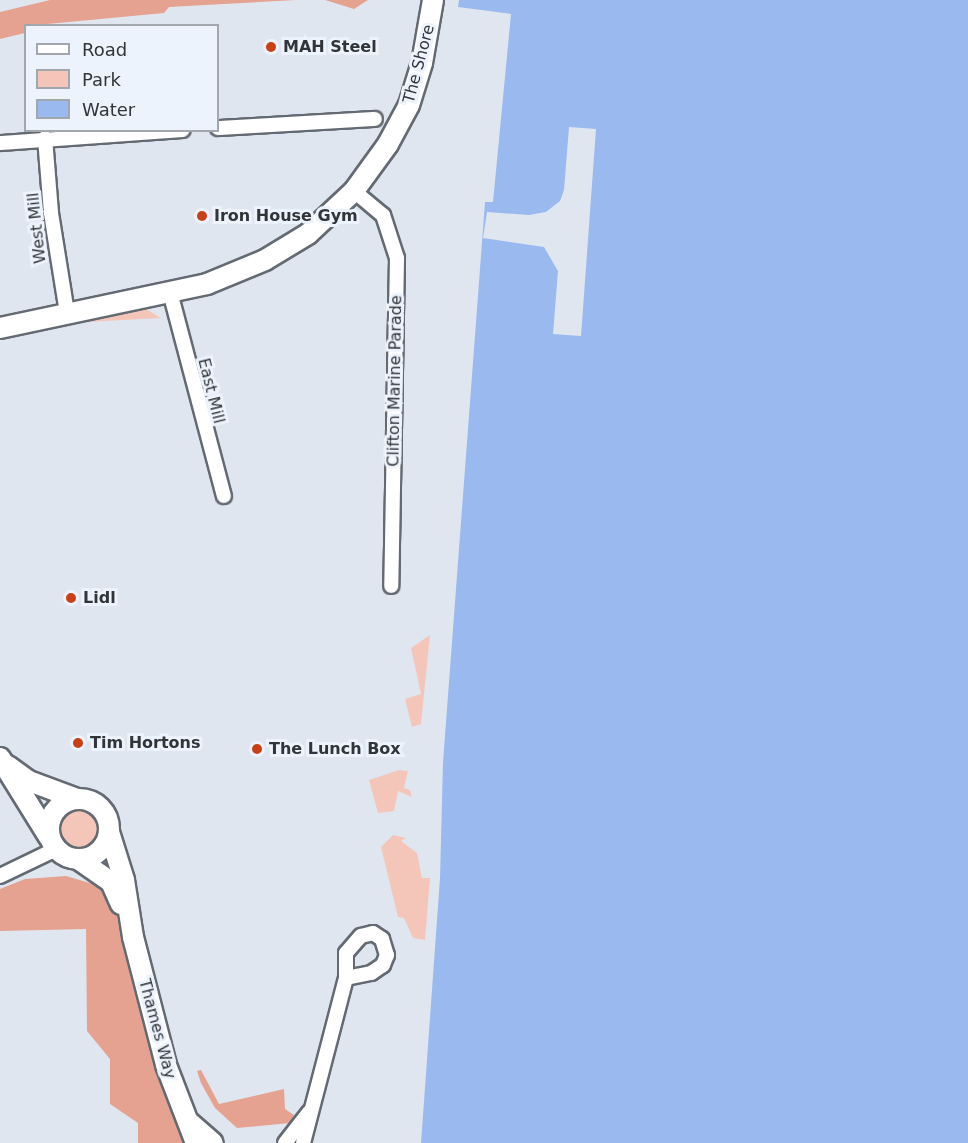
<!DOCTYPE html>
<html>
<head>
<meta charset="utf-8">
<style>
  body { margin:0 }
  #map { position:relative; width:968px; height:1143px; overflow:hidden; background:#e0e6f0; font-family:"DejaVu Sans",sans-serif }
  div>[style] { position:absolute }
  .green>* { inset:0; background:#f3c6b9 }
  .round { border-radius:50% }
  .forest>* { inset:0; background:#e5a290 }
  .water>* { inset:0; background:#9abaef }
  .pier>* { inset:0; background:#e0e6f0 }
  .roads { filter:drop-shadow(2px 0 #646a72) drop-shadow(-2px 0 #646a72) drop-shadow(0 2px #646a72) drop-shadow(0 -2px #646a72) }
  .street>* { height:14px; margin:-7px; padding:0 7px; transform-origin:7px; border-radius:7px; background:#fff }
  .secondary>* { height:20px; margin:-10px; padding:0 10px; transform-origin:10px; border-radius:10px; background:#fff }
  .secondary>.ring { margin:-10px; padding:0; box-sizing:content-box; background:none; border:20px solid #fff; border-radius:50% }
  .dots>* { width:16px; height:16px; translate:-50% -50%; box-sizing:border-box; border:3px solid #edf3fd; border-radius:50% }
  span { translate:-50% -50%; white-space:nowrap; text-align:center; line-height:1.15; -webkit-text-stroke:6px #edf3fd; paint-order:stroke }
  .poi-label { font-size:16px; color:#313438; font-weight:700 }
  .left { translate:0 -50%; text-align:left }
  .street-label { font-size:16px; color:#313438 }
  .legend { position:absolute; left:24px; top:24px; width:195px; height:108px; box-sizing:border-box; background:#edf3fd; border:2px solid #a2a7ae; margin:0; padding:8px 10px; list-style:none; font-size:18px; color:#313438 }
  .legend li { display:flex; align-items:center; gap:12px; height:30px }
  .legend b { width:30px; border:2px solid #a2a7ae }
</style>
</head>
<body>
<div id="map">
  <div class="green">
    <i style="clip-path:polygon(146px 309px,161px 318px,86px 322px,89px 320px)"></i>
    <i style="clip-path:polygon(430px 635px,421px 724px,412px 727px,405px 699px,421px 694px,411px 648px)"></i>
    <i style="clip-path:polygon(399px 770px,408px 771px,404px 788px,410px 790px,412px 797px,398px 791px,394px 811px,378px 813px,369px 780px)"></i>
    <i class="round" style="left:58px;top:808px;width:42px;height:42px"></i>
    <i style="clip-path:polygon(393px 835px,406px 838px,401px 841px,417px 853px,422px 878px,430px 878px,425px 940px,413px 938px,404px 918px,398px 917px,381px 847px)"></i>
  </div>
  <div class="forest">
    <i style="clip-path:polygon(50px 0,296px 0,169px 7px,164px 13px,26px 26px,25px 33px,0 39px,0 12px)"></i>
    <i style="clip-path:polygon(325px 0,368px 0,354px 9px)"></i>
    <i style="clip-path:polygon(66px 876px,100px 886px,118px 909px,164px 1087px,186px 1143px,138px 1143px,138px 1123px,110px 1104px,110px 1059px,87px 1031px,86px 929px,0 931px,0 889px,25px 879px)"></i>
    <i style="clip-path:polygon(201px 1070px,219px 1104px,284px 1089px,285px 1109px,294px 1115px,290px 1123px,237px 1128px,215px 1108px,201px 1083px,197px 1071px)"></i>
  </div>
  <div class="water">
    <i style="clip-path:polygon(459px 0,968px 0,968px 1143px,421px 1143px,440px 878px,443px 762px,485px 202px,493px 202px,511px 14px,458px 7px)"></i>
  </div>
  <div class="pier">
    <i style="clip-path:polygon(569px 127px,596px 129px,581px 336px,553px 334px,558px 271px,544px 247px,483px 238px,487px 212px,529px 215px,546px 212px,560px 201px,564px 190px)"></i>
  </div>
  <div class="roads">
    <div class="street">
      <i style="left:218px;top:128px;width:157px;rotate:-3.3deg"></i>
      <i style="left:45px;top:138px;width:75px;rotate:85.4deg"></i>
      <i style="left:51px;top:213px;width:101px;rotate:80.9deg"></i>
      <i style="left:0;top:143px;width:183px;rotate:-4.1deg"></i>
      <i style="left:354px;top:191px;width:38px;rotate:40deg"></i>
      <i style="left:383px;top:215px;width:45px;rotate:72deg"></i>
      <i style="left:397px;top:258px;width:328px;rotate:91deg"></i>
      <i style="left:170px;top:292px;width:211px;rotate:75.2deg"></i>
      <i style="left:0;top:876px;width:62px;rotate:-25.7deg"></i>
      <i style="left:285px;top:1143px;width:39px;rotate:-52deg"></i>
      <i style="left:303px;top:1143px;width:171px;rotate:-75.4deg"></i>
      <i style="left:346px;top:978px;width:25px;rotate:-90deg"></i>
      <i style="left:346px;top:953px;width:23px;rotate:-49deg"></i>
      <i style="left:361px;top:936px;width:12px;rotate:-14deg"></i>
      <i style="left:373px;top:933px;width:11px;rotate:34deg"></i>
      <i style="left:382px;top:939px;width:17px;rotate:73deg"></i>
      <i style="left:387px;top:955px;width:11px;rotate:112deg"></i>
      <i style="left:383px;top:965px;width:14px;rotate:146deg"></i>
      <i style="left:371px;top:973px;width:25px;rotate:169deg"></i>
    </div>
    <div class="secondary">
      <i style="left:0;top:328px;width:212px;rotate:-12deg"></i>
      <i style="left:207px;top:284px;width:63px;rotate:-22.5deg"></i>
      <i style="left:265px;top:260px;width:50px;rotate:-31.2deg"></i>
      <i style="left:308px;top:234px;width:63px;rotate:-43.1deg"></i>
      <i style="left:354px;top:191px;width:58px;rotate:-54.1deg"></i>
      <i style="left:388px;top:144px;width:44px;rotate:-61.7deg"></i>
      <i style="left:409px;top:105px;width:44px;rotate:-72.8deg"></i>
      <i style="left:422px;top:63px;width:64px;rotate:-80.1deg"></i>
      <i style="left:0;top:758px;width:93px;rotate:58.2deg"></i>
      <i style="left:8px;top:766px;width:26px;rotate:36deg"></i>
      <i style="left:29px;top:781px;width:51px;rotate:20.6deg"></i>
      <i class="ring" style="left:49px;top:799px;width:40px;height:40px"></i>
      <i style="left:109px;top:832px;width:50px;rotate:72.6deg"></i>
      <i style="left:124px;top:880px;width:58px;rotate:81deg"></i>
      <i style="left:133px;top:937px;width:132px;rotate:75.5deg"></i>
      <i style="left:166px;top:1065px;width:84px;rotate:69deg"></i>
      <i style="left:78px;top:859px;width:40px;rotate:34.9deg"></i>
      <i style="left:111px;top:882px;width:24px;rotate:66deg"></i>
      <i style="left:190px;top:1123px;width:30px;rotate:41deg"></i>
    </div>
  </div>
  <div class="dots">
    <i style="left:271px;top:47px;background:#c94017"></i>
    <i style="left:202px;top:216px;background:#c94017"></i>
    <i style="left:71px;top:598px;background:#c94017"></i>
    <i style="left:78px;top:743px;background:#c94017"></i>
    <i style="left:257px;top:749px;background:#c94017"></i>
  </div>
  <div class="poi-label">
    <span class="left" style="left:283px;top:47px">MAH Steel</span>
    <span class="left" style="left:214px;top:216px">Iron House Gym</span>
    <span class="left" style="left:83px;top:598px">Lidl</span>
    <span class="left" style="left:90px;top:743px">Tim Hortons</span>
    <span class="left" style="left:269px;top:749px">The Lunch Box</span>
  </div>
  <div class="street-label">
    <span style="left:419px;top:64px;rotate:-75deg">The Shore</span>
    <span style="left:37px;top:228px;rotate:-96deg">West Mill</span>
    <span style="left:395px;top:381px;rotate:-89deg">Clifton Marine Parade</span>
    <span style="left:211px;top:391px;rotate:76deg">East Mill</span>
    <span style="left:157px;top:1029px;rotate:75deg">Thames Way</span>
  </div>
  <ul class="legend">
  <li><b style="height:8px;background:#fff"></b>Road</li>
  <li><b style="height:16px;background:#f3c6b9"></b>Park</li>
  <li><b style="height:16px;background:#9abaef"></b>Water</li>
  </ul>
</div>
</body>
</html>
